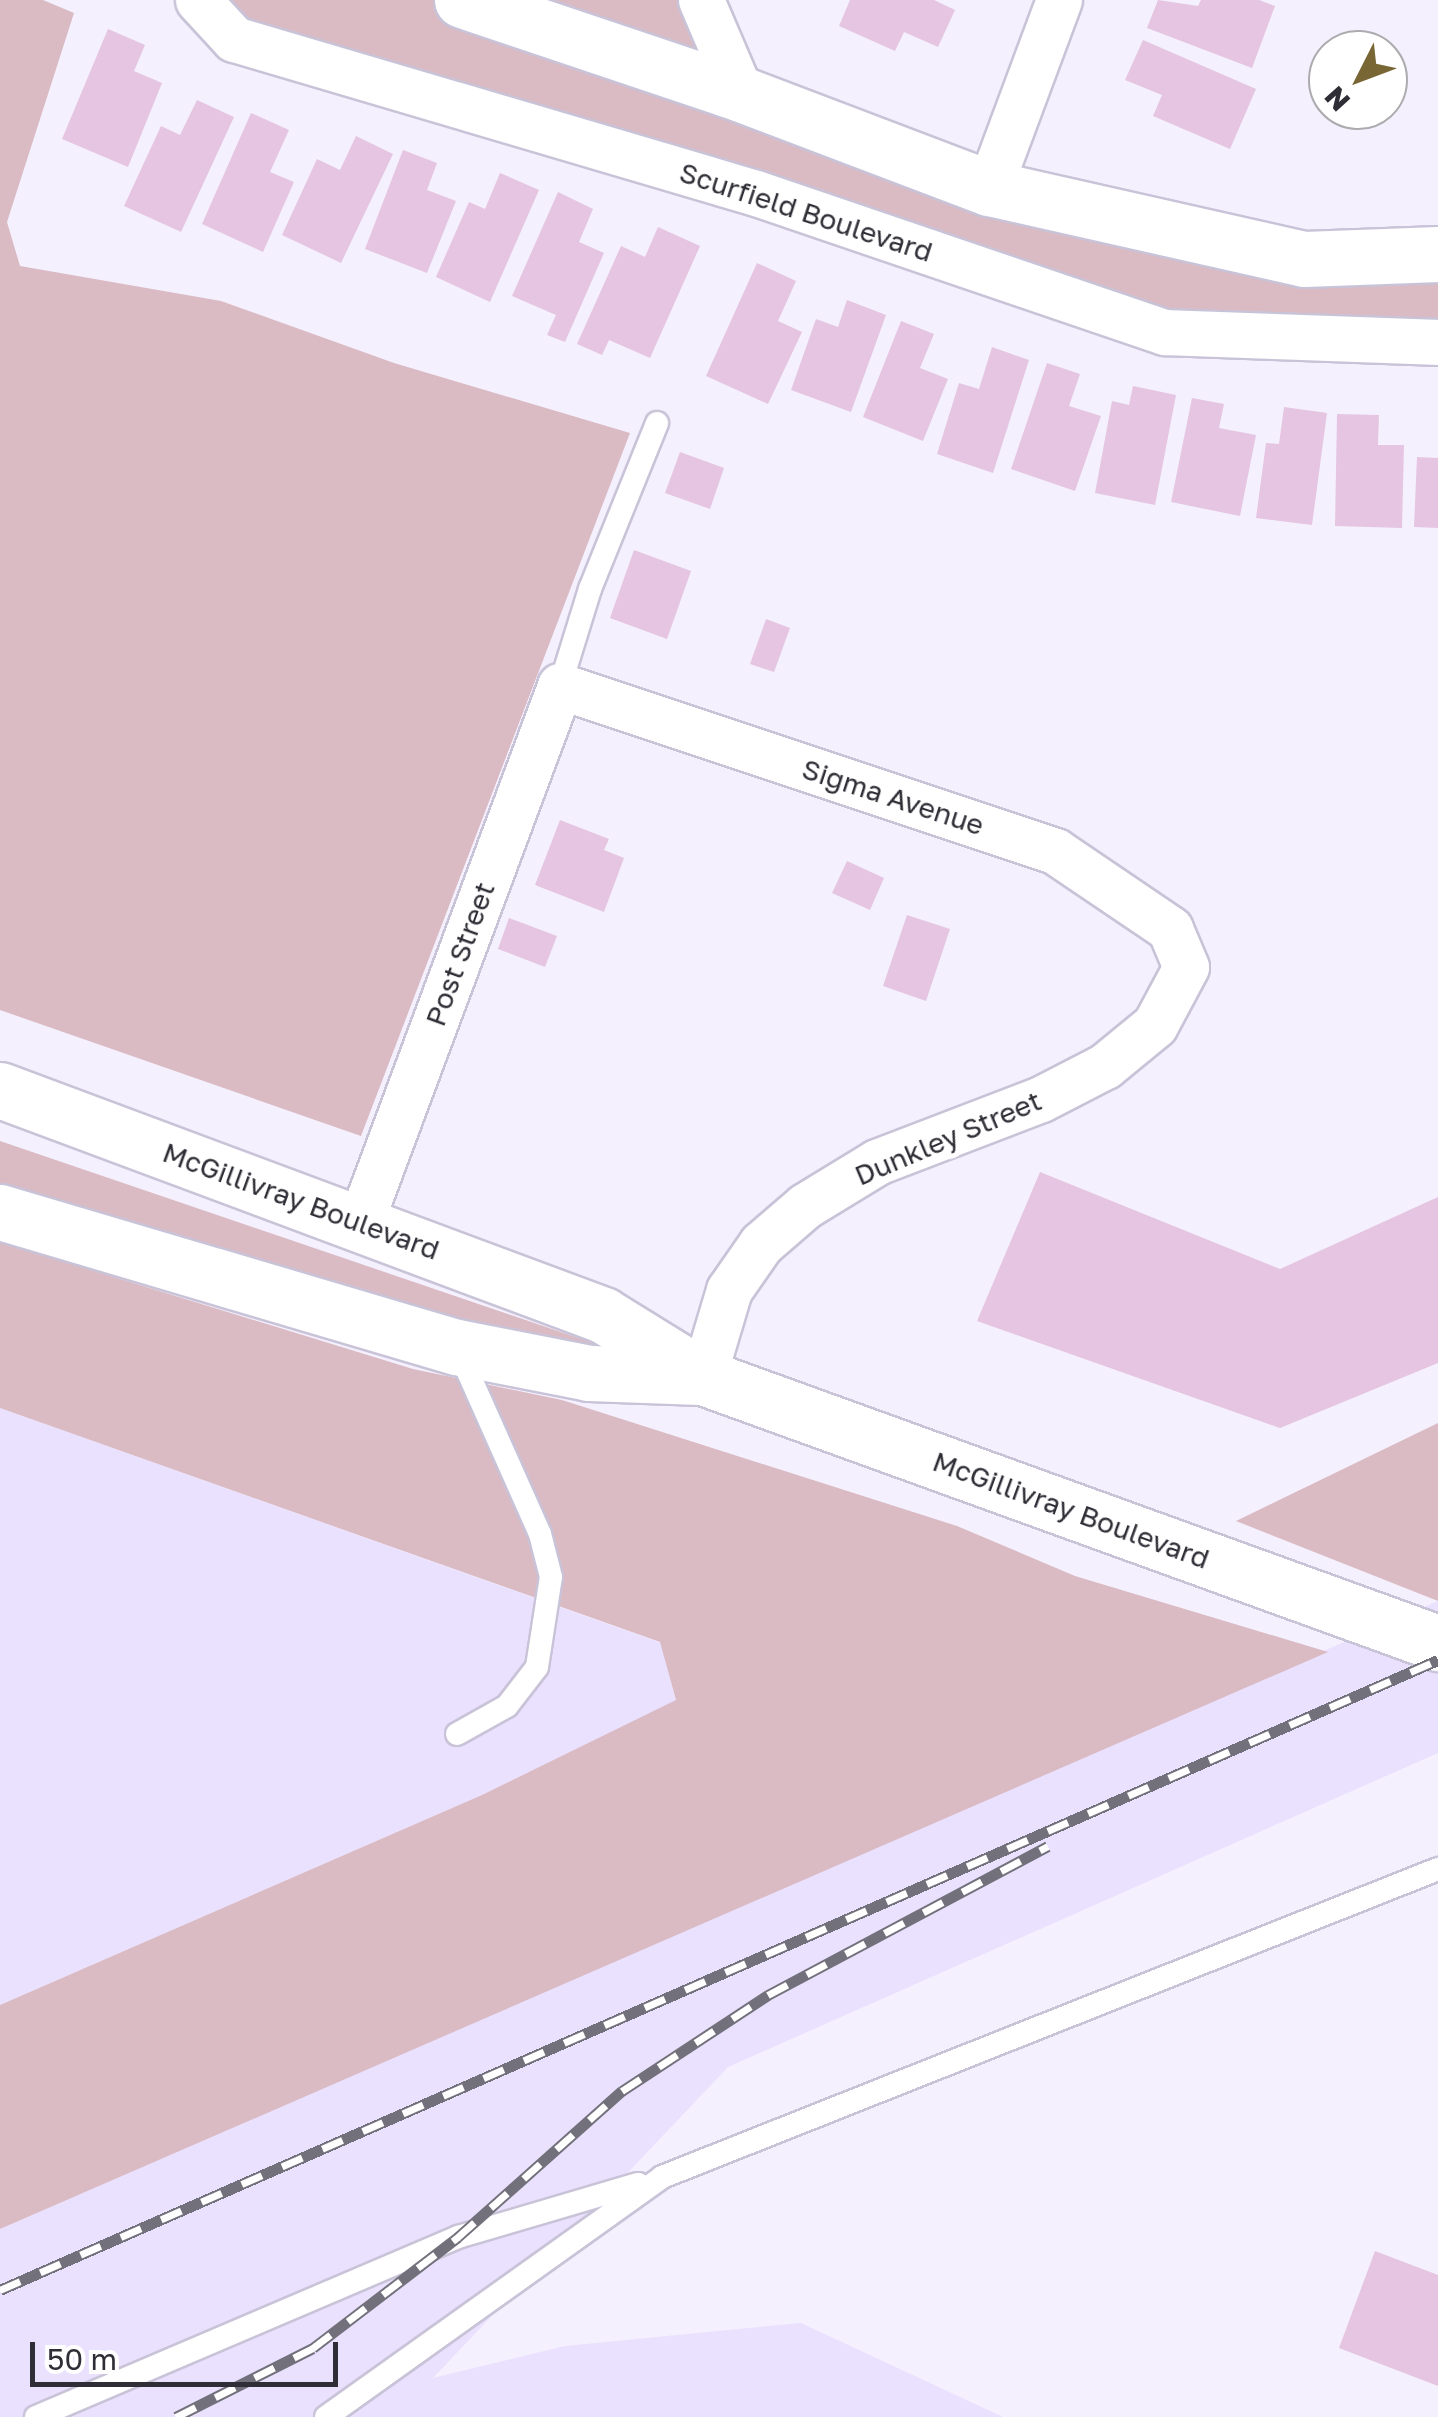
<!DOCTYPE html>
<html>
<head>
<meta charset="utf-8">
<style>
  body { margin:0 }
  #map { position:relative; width:1438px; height:2417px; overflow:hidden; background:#f4f0fe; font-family:"Golos Text",sans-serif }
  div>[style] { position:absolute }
  .built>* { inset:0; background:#eae1ff }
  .green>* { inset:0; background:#dabac3 }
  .building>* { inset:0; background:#e5c5e1 }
  .roads { filter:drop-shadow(2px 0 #c9c3d8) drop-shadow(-2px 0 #c9c3d8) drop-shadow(0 2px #c9c3d8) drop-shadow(0 -2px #c9c3d8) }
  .lane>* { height:22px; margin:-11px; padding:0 11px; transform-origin:11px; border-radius:11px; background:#fff }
  .street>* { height:45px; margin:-22.5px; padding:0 22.5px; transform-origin:22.5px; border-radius:22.5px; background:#fff }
  .secondary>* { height:55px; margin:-27.5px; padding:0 27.5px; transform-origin:27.5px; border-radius:27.5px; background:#fff }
  .primary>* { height:55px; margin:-27.5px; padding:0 27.5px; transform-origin:27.5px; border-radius:27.5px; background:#fff }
  .rail>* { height:11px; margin-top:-5.5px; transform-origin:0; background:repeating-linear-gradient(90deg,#fff 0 22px,#72707a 0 44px); box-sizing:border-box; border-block:2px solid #72707a }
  span { translate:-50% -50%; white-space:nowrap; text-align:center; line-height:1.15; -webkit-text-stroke:10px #fff; paint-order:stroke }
  .street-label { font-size:28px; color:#2f2d35 }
  .north { position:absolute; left:1308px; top:30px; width:100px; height:100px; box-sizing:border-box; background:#fff; border:2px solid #acabae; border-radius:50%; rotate:228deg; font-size:28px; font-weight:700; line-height:40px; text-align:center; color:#2f2d35 }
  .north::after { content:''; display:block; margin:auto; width:35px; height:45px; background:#786634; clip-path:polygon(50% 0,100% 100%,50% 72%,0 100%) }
  .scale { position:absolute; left:30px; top:2342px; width:308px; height:45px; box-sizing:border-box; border:5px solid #2f2d35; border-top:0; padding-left:12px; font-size:30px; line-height:35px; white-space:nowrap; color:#2f2d35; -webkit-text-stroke:8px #fff; paint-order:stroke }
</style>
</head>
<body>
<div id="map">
  <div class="built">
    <i style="clip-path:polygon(0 1408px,661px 1643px,676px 1701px,482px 1795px,0 2005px)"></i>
    <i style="clip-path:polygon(1438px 1601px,1438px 1753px,728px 2067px,433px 2378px,565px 2346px,801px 2323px,1003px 2417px,0 2417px,0 2229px)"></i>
  </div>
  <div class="green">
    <i style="clip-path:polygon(0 0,43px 0,74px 13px,7px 222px,20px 266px,221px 301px,394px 363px,630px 433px,361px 1136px,0 1010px)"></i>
    <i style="clip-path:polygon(198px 0,701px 0,741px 94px,989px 188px,1438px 254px,1438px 342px,1165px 332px,234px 39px)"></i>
    <i style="clip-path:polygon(0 1141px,596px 1344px,590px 1362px,0 1196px)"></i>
    <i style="clip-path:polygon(0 1242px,413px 1369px,562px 1400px,957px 1526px,1075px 1576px,1328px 1652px,0 2229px,0 2005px,482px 1795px,676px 1700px,660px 1642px,0 1408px)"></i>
    <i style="clip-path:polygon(1438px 1423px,1438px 1601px,1236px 1521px)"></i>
  </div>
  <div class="building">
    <i style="clip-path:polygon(850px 0,934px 0,955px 10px,938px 47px,904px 32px,895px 51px,839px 26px)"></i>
    <i style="clip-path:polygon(1158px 0,1198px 6px,1201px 0,1259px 0,1275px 6px,1252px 68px,1147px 28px)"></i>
    <i style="clip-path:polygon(108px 29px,145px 45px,134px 71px,162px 83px,128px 167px,62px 139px)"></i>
    <i style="clip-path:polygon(1143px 40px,1256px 89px,1230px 149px,1153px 116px,1162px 95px,1125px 80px)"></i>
    <i style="clip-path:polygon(197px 100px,234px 117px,181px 232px,124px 206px,161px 126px,180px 135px)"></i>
    <i style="clip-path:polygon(251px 113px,289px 130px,270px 172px,294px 182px,263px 252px,202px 224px)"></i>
    <i style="clip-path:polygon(356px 136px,393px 154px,341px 263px,282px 235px,317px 159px,340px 170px)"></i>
    <i style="clip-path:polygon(403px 150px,437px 163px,427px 190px,456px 201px,427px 273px,365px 249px)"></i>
    <i style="clip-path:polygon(500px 173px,539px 190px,490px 302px,436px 277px,469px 202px,485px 209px)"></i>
    <i style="clip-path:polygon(558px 192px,593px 209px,579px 242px,604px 253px,565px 342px,547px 335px,556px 315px,512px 296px)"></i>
    <i style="clip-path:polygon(658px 227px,700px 246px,650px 358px,609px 340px,602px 355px,577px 344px,621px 246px,645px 257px)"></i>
    <i style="clip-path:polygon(757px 263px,796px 281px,778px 321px,802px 332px,768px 404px,706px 376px)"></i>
    <i style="clip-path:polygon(847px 300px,886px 315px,851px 412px,791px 390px,816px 319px,838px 327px)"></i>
    <i style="clip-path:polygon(901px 321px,934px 334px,920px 368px,948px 379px,923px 441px,863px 417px)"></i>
    <i style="clip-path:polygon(992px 347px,1029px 360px,993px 473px,937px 454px,959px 383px,979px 389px)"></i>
    <i style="clip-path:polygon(1047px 363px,1080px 374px,1069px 406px,1101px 416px,1075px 491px,1011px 469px)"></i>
    <i style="clip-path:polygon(1133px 386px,1176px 395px,1155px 505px,1095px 493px,1112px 401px,1129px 405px)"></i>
    <i style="clip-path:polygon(1192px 398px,1224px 404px,1219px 428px,1256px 435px,1240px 516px,1171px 502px)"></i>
    <i style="clip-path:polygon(1284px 407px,1327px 413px,1312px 525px,1256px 518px,1266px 443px,1279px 444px)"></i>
    <i style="clip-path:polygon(1337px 414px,1379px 415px,1378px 445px,1404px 445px,1402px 528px,1335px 526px)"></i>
    <i style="clip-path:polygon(680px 452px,724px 468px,710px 509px,665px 493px)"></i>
    <i style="clip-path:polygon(1417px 457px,1438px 458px,1438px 528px,1414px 527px)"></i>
    <i style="clip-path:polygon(634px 550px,691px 571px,667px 639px,610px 618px)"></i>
    <i style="clip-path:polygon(766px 619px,790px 628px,774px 672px,750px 664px)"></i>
    <i style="clip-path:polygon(560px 820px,609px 839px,604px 850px,624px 858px,604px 912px,535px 885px)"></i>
    <i style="clip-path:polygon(847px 861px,884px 878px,870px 910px,832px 893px)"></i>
    <i style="clip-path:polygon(907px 915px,950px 929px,926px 1001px,883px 986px)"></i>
    <i style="clip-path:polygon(509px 918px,557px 936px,545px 967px,498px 949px)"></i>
    <i style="clip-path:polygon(1040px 1172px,1280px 1269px,1438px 1197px,1438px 1363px,1280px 1428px,977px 1321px)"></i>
    <i style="clip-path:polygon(1375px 2251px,1438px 2275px,1438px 2386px,1339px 2348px)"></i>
  </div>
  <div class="roads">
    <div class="lane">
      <i style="left:560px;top:686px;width:102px;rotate:-72.8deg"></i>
      <i style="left:590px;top:589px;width:179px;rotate:-68deg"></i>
      <i style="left:457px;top:1734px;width:57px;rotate:-29.2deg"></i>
      <i style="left:507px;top:1706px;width:49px;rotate:-52.4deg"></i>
      <i style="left:537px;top:1667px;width:91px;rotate:-81.2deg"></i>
      <i style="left:551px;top:1577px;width:44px;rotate:-104.3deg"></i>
      <i style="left:540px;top:1534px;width:201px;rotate:-114deg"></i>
      <i style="left:36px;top:2417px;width:459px;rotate:-23.1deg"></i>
      <i style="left:458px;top:2237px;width:188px;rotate:-16.4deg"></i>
      <i style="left:326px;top:2417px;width:413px;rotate:-35.5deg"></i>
      <i style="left:662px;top:2177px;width:835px;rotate:-21.65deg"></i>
    </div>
    <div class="street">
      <i style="left:198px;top:0;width:53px;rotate:47.3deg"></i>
      <i style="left:234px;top:39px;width:544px;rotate:16.44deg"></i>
      <i style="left:756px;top:193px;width:432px;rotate:18.8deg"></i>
      <i style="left:1165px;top:332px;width:273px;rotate:2.1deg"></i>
      <i style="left:701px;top:0;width:102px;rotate:66.9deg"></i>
      <i style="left:989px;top:188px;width:201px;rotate:-69.6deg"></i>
      <i style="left:360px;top:1223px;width:573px;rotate:-69.57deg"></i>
      <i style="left:560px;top:686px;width:522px;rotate:18.43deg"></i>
      <i style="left:1055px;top:851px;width:139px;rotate:34.1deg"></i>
      <i style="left:1170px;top:929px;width:41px;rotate:67.2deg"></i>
      <i style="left:1186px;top:967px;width:66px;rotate:118.1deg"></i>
      <i style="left:1155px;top:1025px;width:65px;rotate:140.6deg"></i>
      <i style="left:1105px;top:1066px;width:72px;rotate:152.7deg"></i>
      <i style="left:1041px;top:1099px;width:176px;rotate:159deg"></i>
      <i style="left:877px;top:1162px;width:84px;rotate:148.6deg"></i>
      <i style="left:805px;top:1206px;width:58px;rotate:139.2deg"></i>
      <i style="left:761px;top:1244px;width:56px;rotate:124.8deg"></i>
      <i style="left:729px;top:1290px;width:91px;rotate:106.6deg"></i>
    </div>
    <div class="secondary">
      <i style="left:462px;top:0;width:294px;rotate:18.6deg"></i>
      <i style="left:741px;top:94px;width:265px;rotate:20.8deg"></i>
      <i style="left:989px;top:188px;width:323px;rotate:12.7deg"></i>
      <i style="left:1304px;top:259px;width:134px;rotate:-2.1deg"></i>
    </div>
    <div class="primary">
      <i style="left:0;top:1090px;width:644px;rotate:20.46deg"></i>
      <i style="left:603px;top:1315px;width:118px;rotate:31.8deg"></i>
      <i style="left:703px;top:1377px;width:782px;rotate:19.9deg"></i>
      <i style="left:0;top:1212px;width:477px;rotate:16.5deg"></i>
      <i style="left:457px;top:1347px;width:135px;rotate:11.1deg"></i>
      <i style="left:589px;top:1373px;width:111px;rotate:2.1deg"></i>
    </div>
  </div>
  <div class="rail">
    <i style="left:0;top:2290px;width:1570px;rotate:-23.66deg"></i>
    <i style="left:176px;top:2417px;width:153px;rotate:-26.7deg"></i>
    <i style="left:313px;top:2348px;width:183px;rotate:-37.4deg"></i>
    <i style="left:458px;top:2237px;width:220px;rotate:-41.7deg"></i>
    <i style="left:622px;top:2091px;width:175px;rotate:-33.3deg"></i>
    <i style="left:768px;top:1995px;width:317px;rotate:-28deg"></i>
  </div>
  <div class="street-label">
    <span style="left:806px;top:212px;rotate:18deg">Scurfield Boulevard</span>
    <span style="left:893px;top:797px;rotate:18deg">Sigma Avenue</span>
    <span style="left:460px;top:954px;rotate:-70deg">Post Street</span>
    <span style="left:948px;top:1138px;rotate:-23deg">Dunkley Street</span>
    <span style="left:301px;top:1201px;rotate:20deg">McGillivray Boulevard</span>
    <span style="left:1071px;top:1510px;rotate:20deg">McGillivray Boulevard</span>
  </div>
  <div class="north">N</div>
  <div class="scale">50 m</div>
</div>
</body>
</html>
